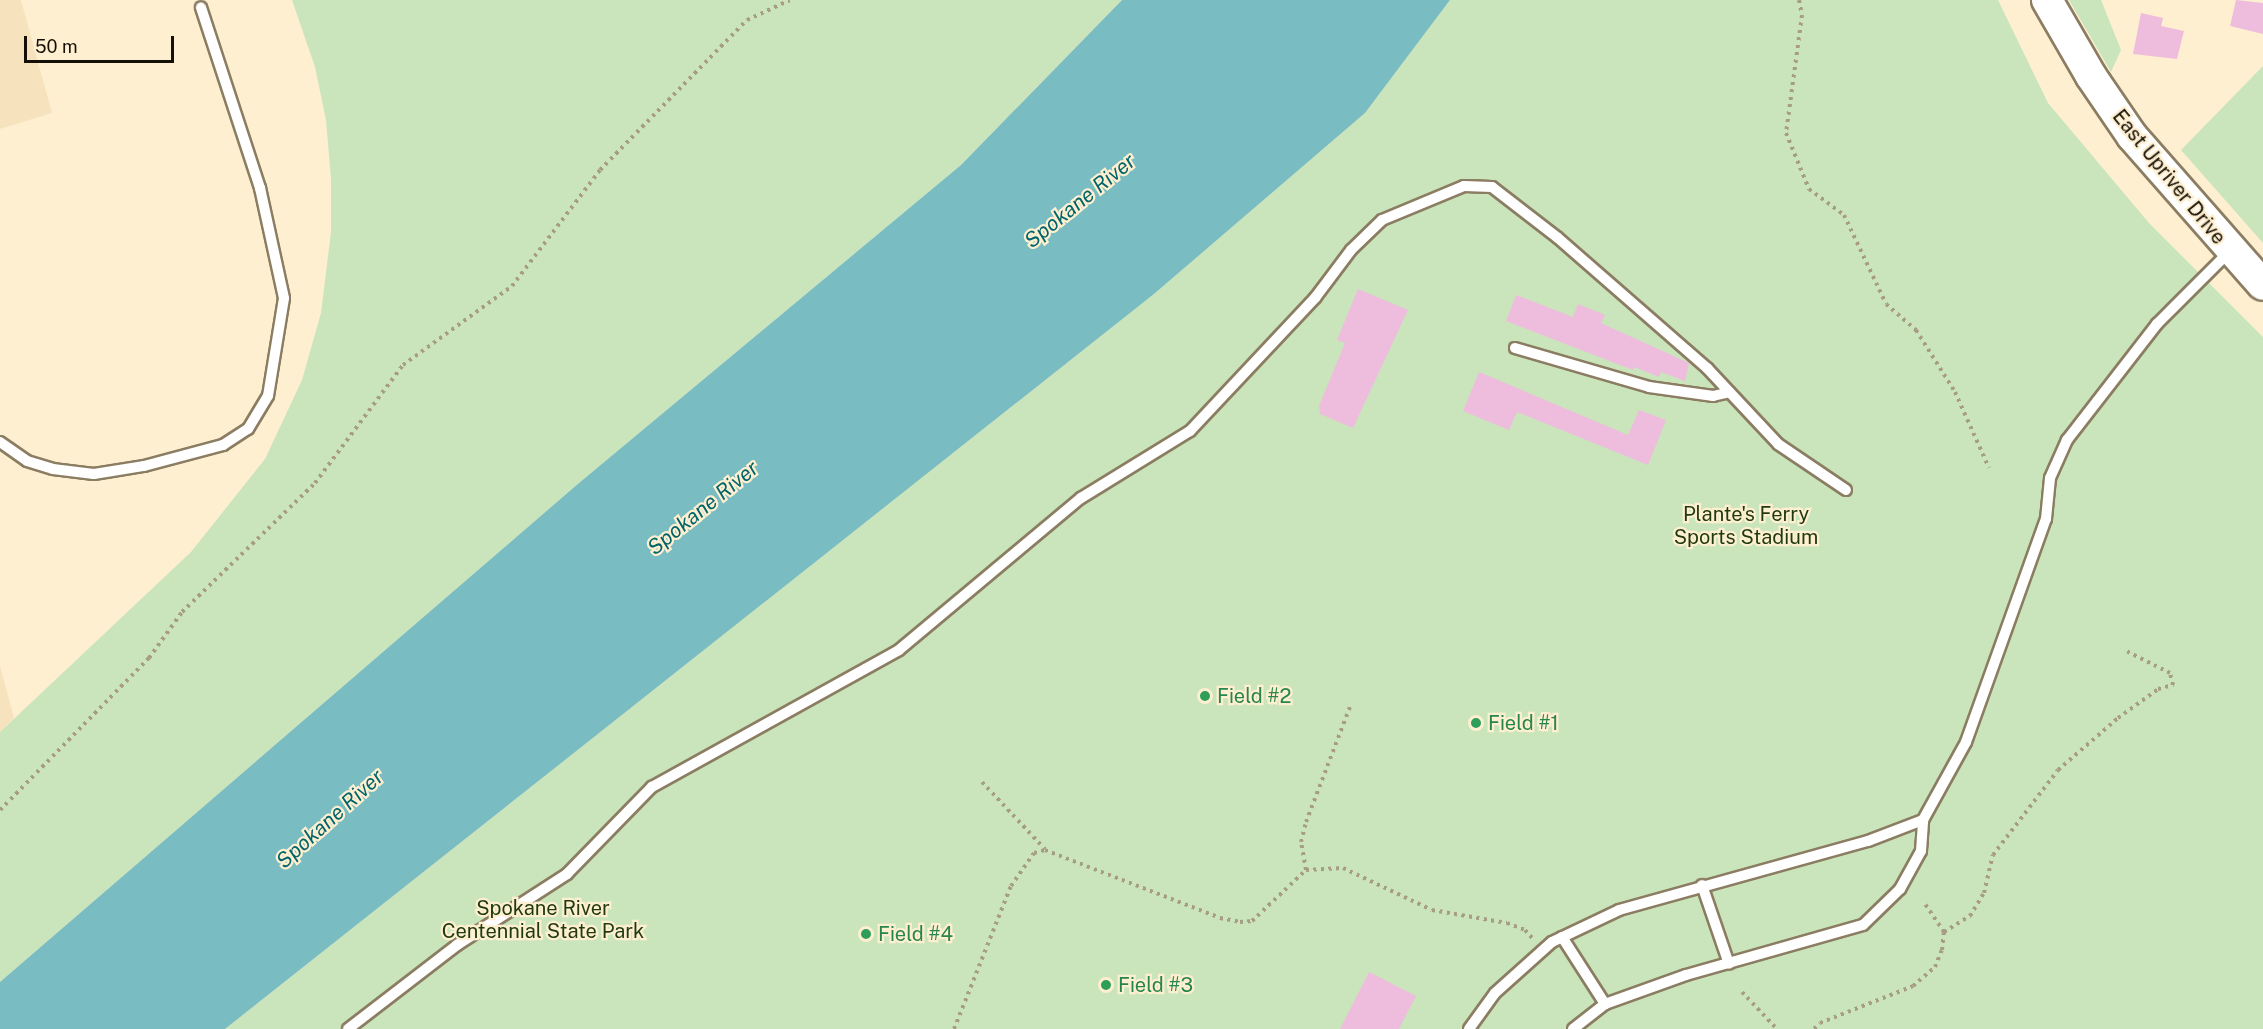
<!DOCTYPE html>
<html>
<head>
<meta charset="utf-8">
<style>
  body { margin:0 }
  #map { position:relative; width:2263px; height:1029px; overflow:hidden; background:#feefd1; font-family:"Public Sans",sans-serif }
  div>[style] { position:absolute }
  .built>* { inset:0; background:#f6e3be }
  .green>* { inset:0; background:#cae4bc }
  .water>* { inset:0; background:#79bcc2 }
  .building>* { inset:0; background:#eebddd }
  .path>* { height:4px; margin-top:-2px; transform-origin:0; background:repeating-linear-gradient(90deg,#a79c85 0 3px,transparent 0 7.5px) }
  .roads { filter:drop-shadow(2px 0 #8b7d62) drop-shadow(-2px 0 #8b7d62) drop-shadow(0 2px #8b7d62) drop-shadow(0 -2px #8b7d62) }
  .lane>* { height:10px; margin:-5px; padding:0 5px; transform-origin:5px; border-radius:5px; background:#fff }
  .secondary>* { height:30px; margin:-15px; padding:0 15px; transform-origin:15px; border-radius:15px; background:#fff }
  .dots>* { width:16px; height:16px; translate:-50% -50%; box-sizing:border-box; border:3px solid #feefd1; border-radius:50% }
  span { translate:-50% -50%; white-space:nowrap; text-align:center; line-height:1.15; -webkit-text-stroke:4.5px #feefd1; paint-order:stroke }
  .street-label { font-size:20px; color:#151006 }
  .park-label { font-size:20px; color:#1f3a0c }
  .leisure-label { font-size:20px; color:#27864d }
  .left { translate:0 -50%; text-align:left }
  .water-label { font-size:21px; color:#00646b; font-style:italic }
  .scale { position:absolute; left:24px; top:36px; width:150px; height:27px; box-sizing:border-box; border:3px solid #151006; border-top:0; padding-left:8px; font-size:18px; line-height:21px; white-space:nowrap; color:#151006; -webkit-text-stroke:4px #feefd1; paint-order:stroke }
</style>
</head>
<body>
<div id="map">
  <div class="built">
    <i style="clip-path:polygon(0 0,21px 0,52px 113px,0 129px)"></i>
    <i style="clip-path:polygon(0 666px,14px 718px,0 732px)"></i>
  </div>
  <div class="green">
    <i style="clip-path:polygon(292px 0,1122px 0,961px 165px,579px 483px,0 982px,0 732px,191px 552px,265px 459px,302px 380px,321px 313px,331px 232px,331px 179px,326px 120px,315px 67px)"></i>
    <i style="clip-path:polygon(1450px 0,1998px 0,2048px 103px,2149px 223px,2263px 337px,2263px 1029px,225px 1029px,1154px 294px,1365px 113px)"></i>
    <i style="clip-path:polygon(2069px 0,2101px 0,2121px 50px,2111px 72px)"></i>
    <i style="clip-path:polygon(2263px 66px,2263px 243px,2181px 150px)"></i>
  </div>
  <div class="water">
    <i style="clip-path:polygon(1122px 0,1450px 0,1365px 113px,1154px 294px,225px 1029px,0 1029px,0 982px,579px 483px,961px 165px)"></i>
  </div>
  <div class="building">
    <i style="clip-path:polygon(2236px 0,2263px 3px,2263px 34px,2230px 26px)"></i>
    <i style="clip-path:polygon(2141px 13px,2163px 18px,2161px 26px,2184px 31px,2177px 59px,2133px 54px)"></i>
    <i style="clip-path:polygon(1358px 289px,1408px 310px,1353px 428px,1320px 414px,1319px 406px,1345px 343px,1337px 340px)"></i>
    <i style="clip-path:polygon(1516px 295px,1573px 317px,1578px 304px,1605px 315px,1601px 323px,1689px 363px,1685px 381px,1661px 372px,1659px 377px,1634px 367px,1633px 370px,1506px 321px)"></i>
    <i style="clip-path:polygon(1479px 372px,1628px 435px,1639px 410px,1666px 420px,1648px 465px,1517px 412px,1509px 430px,1463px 411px)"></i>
    <i style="clip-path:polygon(1369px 972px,1416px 996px,1399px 1029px,1340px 1029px)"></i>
  </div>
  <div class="path">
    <i style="left:1799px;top:0;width:15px;rotate:79deg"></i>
    <i style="left:1802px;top:15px;width:119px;rotate:97.7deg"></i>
    <i style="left:1786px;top:133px;width:61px;rotate:67.7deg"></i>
    <i style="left:1809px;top:189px;width:44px;rotate:36.6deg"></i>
    <i style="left:1844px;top:215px;width:98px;rotate:64.7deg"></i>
    <i style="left:1886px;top:304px;width:40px;rotate:41deg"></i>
    <i style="left:1916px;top:330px;width:73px;rotate:57.8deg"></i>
    <i style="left:1955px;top:392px;width:83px;rotate:65.9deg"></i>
    <i style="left:982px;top:782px;width:92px;rotate:46.8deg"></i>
    <i style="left:0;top:810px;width:213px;rotate:-45.6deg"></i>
    <i style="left:149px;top:658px;width:57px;rotate:-54.3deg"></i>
    <i style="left:182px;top:612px;width:185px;rotate:-44.1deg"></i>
    <i style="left:315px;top:483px;width:147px;rotate:-53.3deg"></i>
    <i style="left:403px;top:365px;width:135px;rotate:-35.9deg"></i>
    <i style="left:512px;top:286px;width:146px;rotate:-52.8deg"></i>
    <i style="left:600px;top:170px;width:210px;rotate:-45.6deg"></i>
    <i style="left:747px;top:20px;width:47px;rotate:-24.9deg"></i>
    <i style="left:1306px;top:870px;width:28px;rotate:-100deg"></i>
    <i style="left:1301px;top:842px;width:21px;rotate:-76deg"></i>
    <i style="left:1306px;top:822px;width:126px;rotate:-69.1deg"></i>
    <i style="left:1944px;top:932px;width:31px;rotate:-32deg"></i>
    <i style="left:1970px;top:916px;width:27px;rotate:-59deg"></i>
    <i style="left:1984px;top:893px;width:39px;rotate:-77deg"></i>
    <i style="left:1993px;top:855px;width:107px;rotate:-52.6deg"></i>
    <i style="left:2058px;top:770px;width:79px;rotate:-40.9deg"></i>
    <i style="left:2118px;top:718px;width:49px;rotate:-35.9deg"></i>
    <i style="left:2158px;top:689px;width:16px;rotate:-15deg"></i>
    <i style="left:2173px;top:685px;width:12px;rotate:-104deg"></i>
    <i style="left:2170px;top:673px;width:49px;rotate:-153.4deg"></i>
    <i style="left:1742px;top:992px;width:51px;rotate:46.6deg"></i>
    <i style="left:954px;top:1029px;width:154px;rotate:-68.3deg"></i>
    <i style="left:1011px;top:886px;width:40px;rotate:-55.1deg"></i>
    <i style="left:1034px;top:853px;width:11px;rotate:-15deg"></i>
    <i style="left:1045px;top:850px;width:188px;rotate:21.2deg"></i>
    <i style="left:1220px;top:918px;width:20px;rotate:11deg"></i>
    <i style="left:1240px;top:922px;width:12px;rotate:-5deg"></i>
    <i style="left:1252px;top:921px;width:74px;rotate:-43.4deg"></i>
    <i style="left:1306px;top:870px;width:37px;rotate:-3deg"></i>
    <i style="left:1343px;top:868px;width:98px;rotate:25.3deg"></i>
    <i style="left:1432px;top:910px;width:76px;rotate:9.8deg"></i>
    <i style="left:1507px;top:923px;width:19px;rotate:21deg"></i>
    <i style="left:1525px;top:930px;width:12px;rotate:48deg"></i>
    <i style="left:1814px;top:1029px;width:8px;rotate:-45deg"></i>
    <i style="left:1820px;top:1023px;width:100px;rotate:-21.7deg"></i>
    <i style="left:1913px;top:986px;width:29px;rotate:-41deg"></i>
    <i style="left:1935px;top:967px;width:18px;rotate:-68deg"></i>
    <i style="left:1942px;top:950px;width:18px;rotate:-84deg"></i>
    <i style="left:1944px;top:932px;width:36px;rotate:-124deg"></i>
  </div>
  <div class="roads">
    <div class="lane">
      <i style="left:1515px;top:348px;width:140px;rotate:16.2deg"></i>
      <i style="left:1649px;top:387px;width:65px;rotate:8deg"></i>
      <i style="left:1713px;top:396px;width:17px;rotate:-13deg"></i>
      <i style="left:0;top:442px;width:33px;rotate:35deg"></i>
      <i style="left:27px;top:461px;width:27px;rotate:17deg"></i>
      <i style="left:53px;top:469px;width:41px;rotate:7deg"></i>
      <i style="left:94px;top:474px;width:51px;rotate:-9.1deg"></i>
      <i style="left:144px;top:466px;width:82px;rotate:-14.9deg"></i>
      <i style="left:223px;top:445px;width:30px;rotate:-33deg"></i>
      <i style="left:248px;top:429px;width:39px;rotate:-59deg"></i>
      <i style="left:268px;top:396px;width:99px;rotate:-80.7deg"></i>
      <i style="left:284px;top:298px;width:113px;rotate:-102.3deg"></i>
      <i style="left:260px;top:188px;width:190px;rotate:-108.1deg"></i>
      <i style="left:1702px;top:885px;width:83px;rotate:71.1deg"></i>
      <i style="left:1562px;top:937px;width:80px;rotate:57.3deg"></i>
      <i style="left:348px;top:1029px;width:138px;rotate:-37.6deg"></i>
      <i style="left:457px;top:945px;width:131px;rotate:-32.8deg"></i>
      <i style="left:567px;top:874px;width:122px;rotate:-45.7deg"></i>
      <i style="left:652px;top:787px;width:282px;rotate:-29deg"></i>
      <i style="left:899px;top:650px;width:237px;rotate:-39.9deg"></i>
      <i style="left:1081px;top:498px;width:128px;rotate:-31.6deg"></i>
      <i style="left:1190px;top:431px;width:183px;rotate:-46.8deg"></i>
      <i style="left:1315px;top:298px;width:60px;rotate:-53.1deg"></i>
      <i style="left:1351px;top:250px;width:43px;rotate:-44.1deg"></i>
      <i style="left:1382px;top:220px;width:89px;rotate:-22.5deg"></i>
      <i style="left:1464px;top:186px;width:28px;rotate:2deg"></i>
      <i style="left:1492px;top:187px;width:83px;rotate:37.7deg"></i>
      <i style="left:1558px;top:238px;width:198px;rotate:41.1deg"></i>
      <i style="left:1707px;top:368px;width:104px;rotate:46.9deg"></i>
      <i style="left:1778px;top:444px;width:82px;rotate:34.1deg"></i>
      <i style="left:1469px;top:1029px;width:44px;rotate:-54.2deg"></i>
      <i style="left:1495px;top:993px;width:76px;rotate:-41.8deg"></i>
      <i style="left:1552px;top:942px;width:74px;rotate:-25.5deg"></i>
      <i style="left:1619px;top:910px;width:258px;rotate:-15.5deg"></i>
      <i style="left:1868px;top:841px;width:59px;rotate:-20.9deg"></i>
      <i style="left:1923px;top:820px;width:89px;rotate:-61.1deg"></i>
      <i style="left:1966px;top:742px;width:237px;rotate:-70.3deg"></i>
      <i style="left:2046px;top:519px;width:41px;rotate:-84.4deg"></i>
      <i style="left:2050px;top:478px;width:42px;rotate:-65.9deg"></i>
      <i style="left:2067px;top:440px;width:147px;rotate:-52.2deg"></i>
      <i style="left:2157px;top:324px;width:103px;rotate:-45deg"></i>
      <i style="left:1573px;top:1029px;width:41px;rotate:-38deg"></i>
      <i style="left:1605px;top:1004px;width:86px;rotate:-19.7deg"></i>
      <i style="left:1686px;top:975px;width:184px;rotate:-15.8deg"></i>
      <i style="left:1863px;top:925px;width:52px;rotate:-44.2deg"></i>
      <i style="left:1900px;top:889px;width:43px;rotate:-61.1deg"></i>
      <i style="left:1921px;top:851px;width:31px;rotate:-86deg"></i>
    </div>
    <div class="secondary">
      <i style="left:2047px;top:0;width:88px;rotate:59.9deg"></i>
      <i style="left:2091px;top:76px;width:73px;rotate:55.7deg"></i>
      <i style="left:2132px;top:136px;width:198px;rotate:48.7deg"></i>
    </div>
  </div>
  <div class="dots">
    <i style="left:1205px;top:696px;background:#2e9e5b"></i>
    <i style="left:1476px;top:723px;background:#2e9e5b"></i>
    <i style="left:866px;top:934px;background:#2e9e5b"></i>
    <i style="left:1106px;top:985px;background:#2e9e5b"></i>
  </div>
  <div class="street-label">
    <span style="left:2169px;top:177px;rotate:51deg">East Upriver Drive</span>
  </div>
  <div class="park-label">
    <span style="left:1746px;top:526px">Plante's Ferry<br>Sports Stadium</span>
    <span style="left:543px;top:920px">Spokane River<br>Centennial State Park</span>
  </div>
  <div class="leisure-label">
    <span class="left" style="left:1217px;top:696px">Field #2</span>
    <span class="left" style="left:1488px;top:723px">Field #1</span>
    <span class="left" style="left:878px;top:934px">Field #4</span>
    <span class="left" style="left:1118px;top:985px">Field #3</span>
  </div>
  <div class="water-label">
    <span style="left:1080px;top:201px;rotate:-39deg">Spokane River</span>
    <span style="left:703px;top:508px;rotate:-39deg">Spokane River</span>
    <span style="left:330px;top:819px;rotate:-42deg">Spokane River</span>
  </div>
  <div class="scale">50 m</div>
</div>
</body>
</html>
